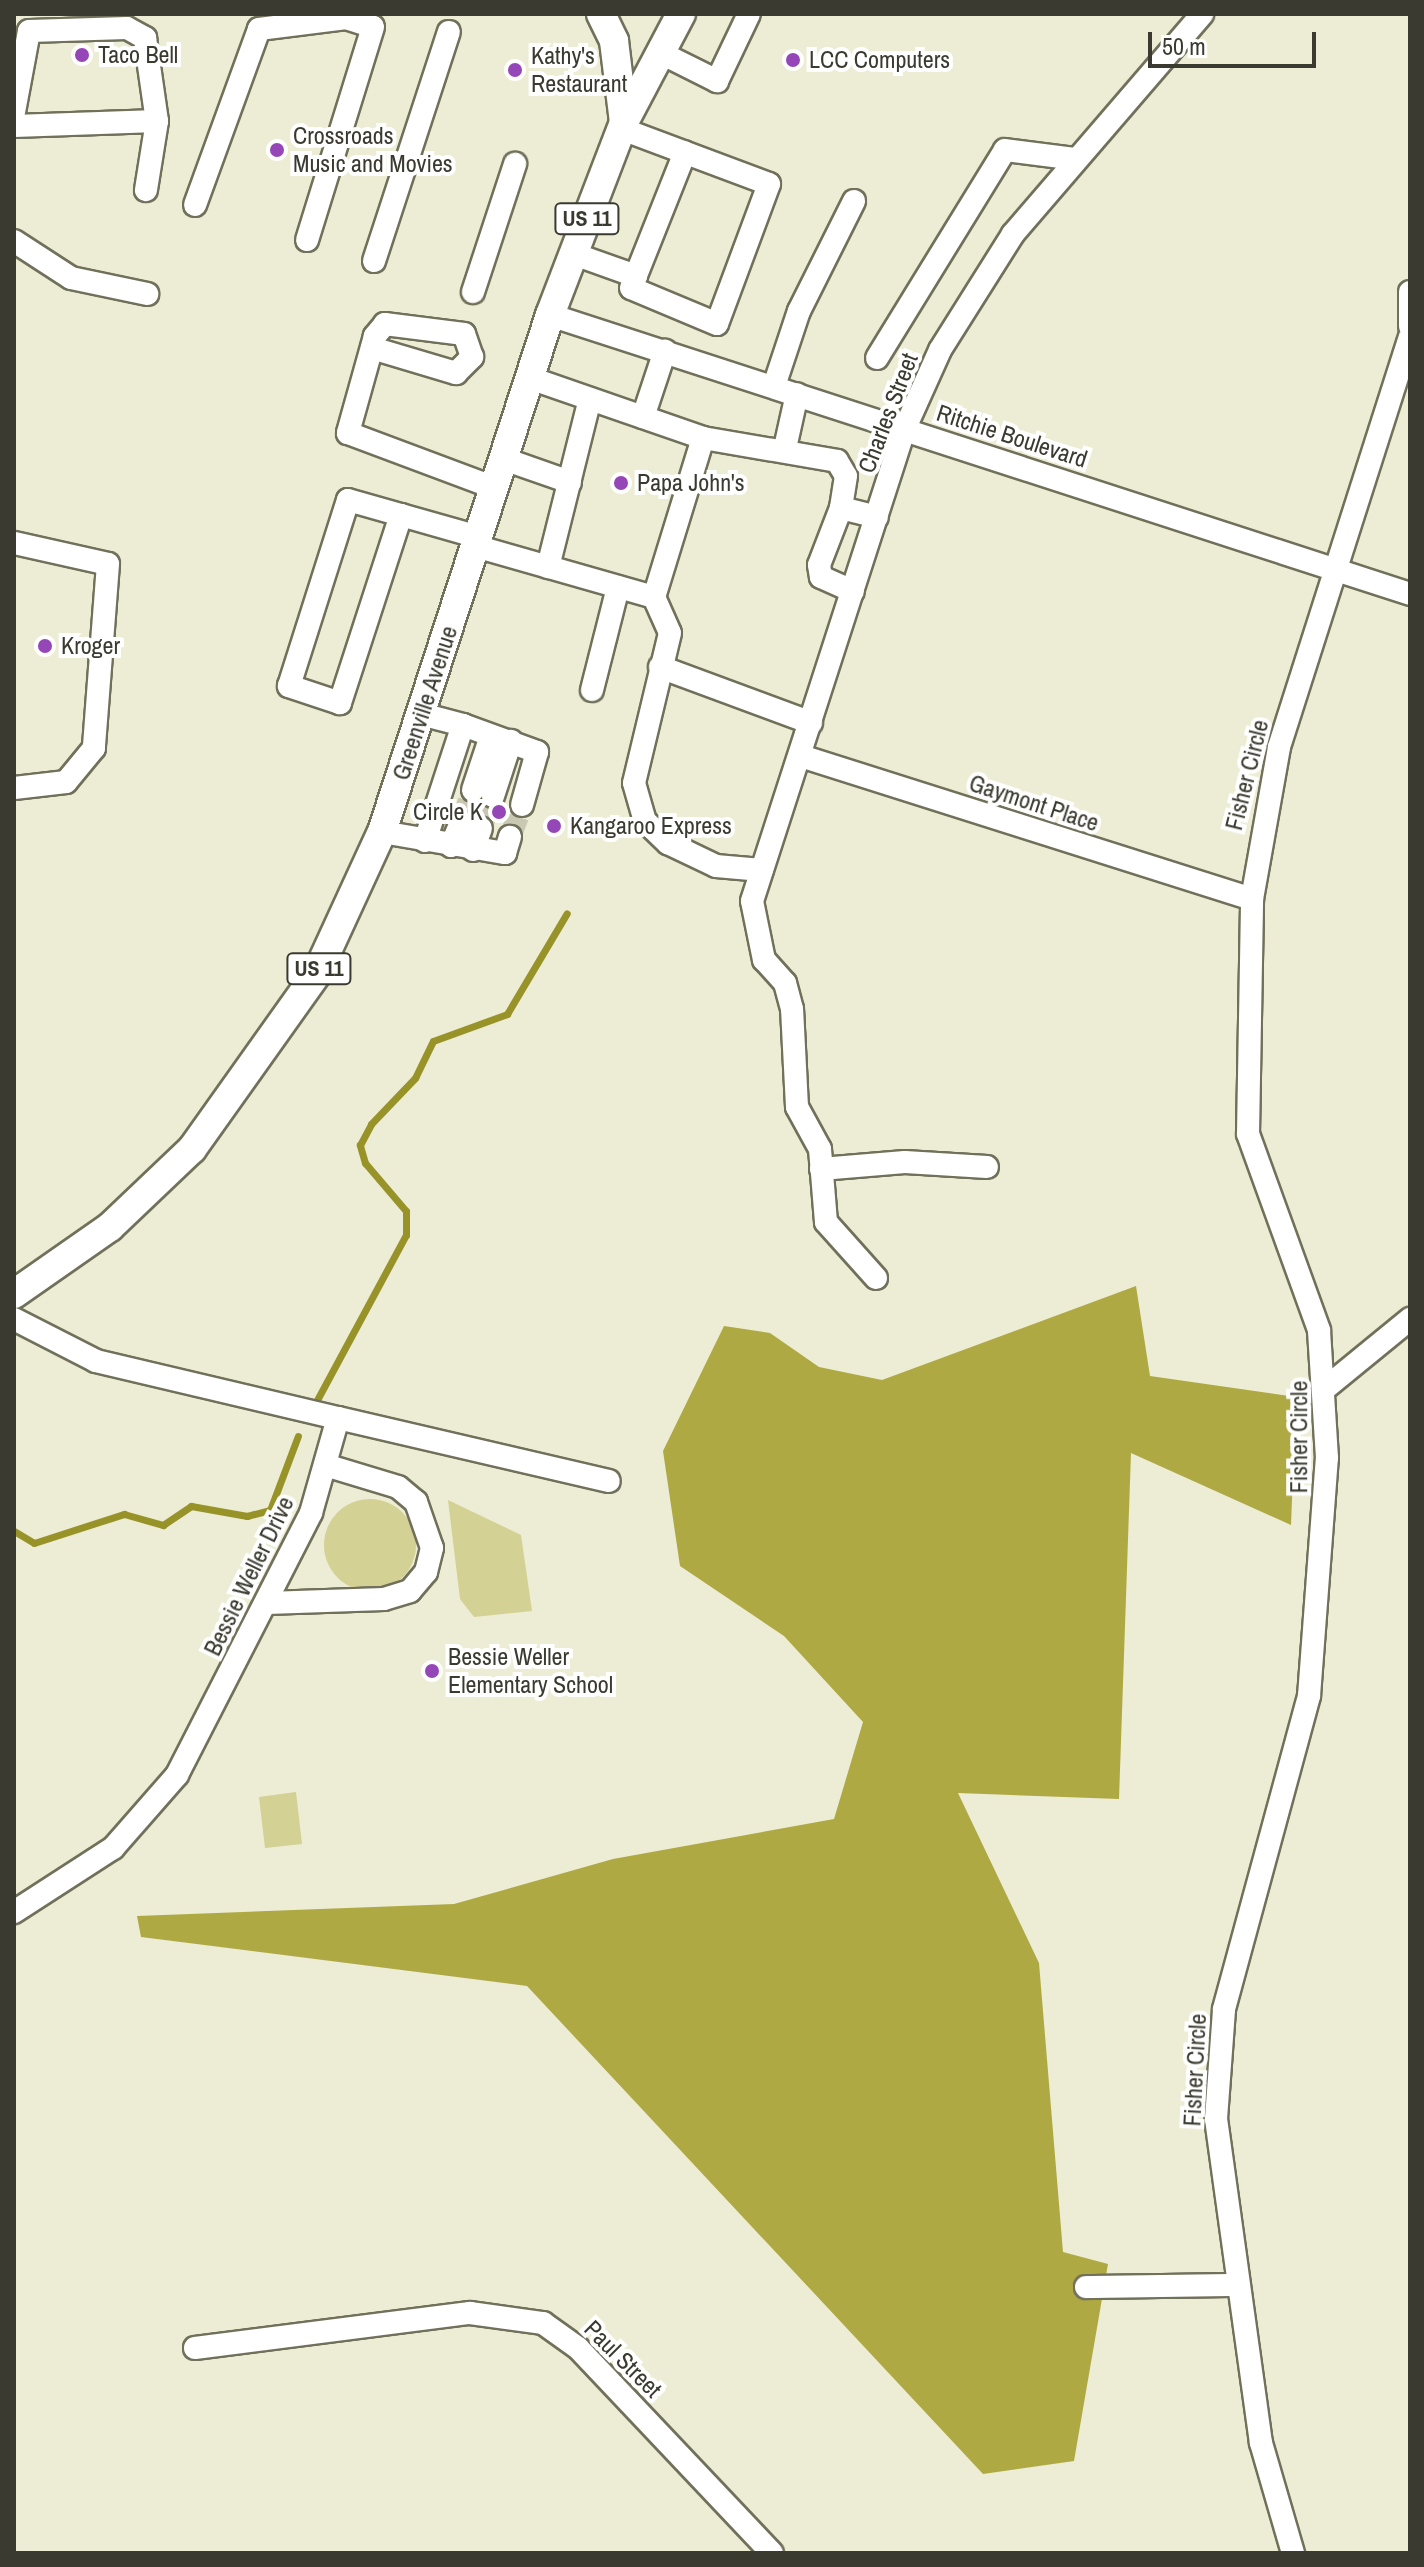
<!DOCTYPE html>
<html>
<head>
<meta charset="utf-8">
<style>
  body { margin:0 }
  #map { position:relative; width:1424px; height:2567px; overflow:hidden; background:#edecd4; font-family:"Archivo Narrow",sans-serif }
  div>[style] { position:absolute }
  .green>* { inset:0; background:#d3d193 }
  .round { border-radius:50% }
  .forest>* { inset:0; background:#aea943 }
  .stream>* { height:7px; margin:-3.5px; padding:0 3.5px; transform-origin:3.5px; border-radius:3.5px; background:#989328 }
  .minor-tunnel>* { height:22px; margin-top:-11px; transform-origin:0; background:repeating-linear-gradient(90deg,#c9c8b3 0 22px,transparent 0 33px) }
  .roads { filter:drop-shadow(2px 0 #71705b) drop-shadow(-2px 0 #71705b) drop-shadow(0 2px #71705b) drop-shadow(0 -2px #71705b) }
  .minor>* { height:22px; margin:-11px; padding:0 11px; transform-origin:11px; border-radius:11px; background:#fff }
  .major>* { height:28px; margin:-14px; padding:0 14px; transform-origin:14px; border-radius:14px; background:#fff }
  .dots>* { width:22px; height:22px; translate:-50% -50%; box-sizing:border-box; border:4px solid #fff; border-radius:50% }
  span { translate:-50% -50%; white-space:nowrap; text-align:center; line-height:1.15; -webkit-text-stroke:8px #fff; paint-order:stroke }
  .shield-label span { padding:2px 6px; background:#fff; border:2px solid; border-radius:6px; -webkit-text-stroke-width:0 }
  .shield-label { font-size:22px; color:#3a3a30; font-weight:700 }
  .poi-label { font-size:24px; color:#3a3a30 }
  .left { translate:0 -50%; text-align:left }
  .right { translate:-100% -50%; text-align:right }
  .street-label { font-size:24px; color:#3a3a30 }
  .frame { position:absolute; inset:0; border:16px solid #3a3a30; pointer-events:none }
  .scale { position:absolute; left:1148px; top:32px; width:168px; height:36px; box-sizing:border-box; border:4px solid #3a3a30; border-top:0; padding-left:10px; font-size:24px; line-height:28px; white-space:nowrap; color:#3a3a30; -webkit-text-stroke:6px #fff; paint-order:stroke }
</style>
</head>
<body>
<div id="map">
  <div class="green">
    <i class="round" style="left:324px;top:1499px;width:92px;height:92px"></i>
    <i style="clip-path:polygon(448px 1500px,521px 1535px,532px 1611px,474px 1617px,460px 1599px)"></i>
    <i style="clip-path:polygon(296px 1792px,302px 1844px,265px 1848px,259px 1797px)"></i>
  </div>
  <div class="forest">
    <i style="clip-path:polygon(1136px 1286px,1150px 1376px,1296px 1397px,1291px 1525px,1131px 1453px,1119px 1799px,958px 1793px,1039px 1963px,1063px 2252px,1108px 2264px,1074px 2461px,983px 2474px,527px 1986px,141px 1937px,137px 1916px,454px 1904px,613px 1859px,834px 1819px,863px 1722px,784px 1636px,680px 1566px,663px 1451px,724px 1326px,770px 1333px,819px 1367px,882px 1380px)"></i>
  </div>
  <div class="stream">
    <i style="left:317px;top:1400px;width:187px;rotate:-61.7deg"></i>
    <i style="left:406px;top:1235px;width:24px;rotate:-90deg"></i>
    <i style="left:406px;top:1211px;width:63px;rotate:-130.5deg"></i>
    <i style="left:365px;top:1163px;width:19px;rotate:-106deg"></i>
    <i style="left:360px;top:1145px;width:24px;rotate:-62deg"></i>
    <i style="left:371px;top:1124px;width:64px;rotate:-46.3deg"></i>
    <i style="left:415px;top:1078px;width:41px;rotate:-64.1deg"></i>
    <i style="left:433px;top:1041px;width:79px;rotate:-20deg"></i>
    <i style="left:507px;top:1014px;width:117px;rotate:-59.3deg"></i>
    <i style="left:14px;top:1531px;width:23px;rotate:31deg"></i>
    <i style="left:34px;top:1543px;width:95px;rotate:-17.9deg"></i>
    <i style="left:124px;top:1514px;width:41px;rotate:15.8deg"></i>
    <i style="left:163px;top:1525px;width:34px;rotate:-34deg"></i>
    <i style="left:191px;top:1506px;width:57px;rotate:10.1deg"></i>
    <i style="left:247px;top:1516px;width:24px;rotate:-15deg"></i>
    <i style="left:270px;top:1510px;width:79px;rotate:-69.3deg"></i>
  </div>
  <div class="minor-tunnel">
    <i style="left:461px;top:822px;width:34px;rotate:-69deg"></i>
    <i style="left:481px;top:828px;width:34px;rotate:-69deg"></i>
    <i style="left:510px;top:837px;width:34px;rotate:-69deg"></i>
  </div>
  <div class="roads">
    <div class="minor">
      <i style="left:661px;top:53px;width:63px;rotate:26.6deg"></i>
      <i style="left:717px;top:81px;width:74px;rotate:-64.5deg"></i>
      <i style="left:14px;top:112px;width:82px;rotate:-79.5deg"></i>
      <i style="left:29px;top:31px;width:98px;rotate:-1.8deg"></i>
      <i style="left:127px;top:28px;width:21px;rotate:29deg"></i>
      <i style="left:145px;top:38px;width:84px;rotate:81.8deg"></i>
      <i style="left:157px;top:121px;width:70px;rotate:99.1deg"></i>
      <i style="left:14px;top:126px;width:143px;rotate:-2deg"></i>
      <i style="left:622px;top:129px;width:157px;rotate:20.5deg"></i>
      <i style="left:769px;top:184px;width:149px;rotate:110.4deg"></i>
      <i style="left:717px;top:324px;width:93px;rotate:-157.3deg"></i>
      <i style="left:631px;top:288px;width:146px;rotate:-68.3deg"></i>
      <i style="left:195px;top:205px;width:187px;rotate:-70deg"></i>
      <i style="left:259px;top:29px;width:88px;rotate:-7.2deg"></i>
      <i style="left:346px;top:18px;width:28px;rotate:18deg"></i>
      <i style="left:373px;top:27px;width:223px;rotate:107.2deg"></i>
      <i style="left:14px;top:241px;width:68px;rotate:33deg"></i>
      <i style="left:71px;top:278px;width:78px;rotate:11.9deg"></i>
      <i style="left:574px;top:254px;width:66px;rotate:19.5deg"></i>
      <i style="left:374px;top:261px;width:241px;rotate:-71.9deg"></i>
      <i style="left:473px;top:292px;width:135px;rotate:-71.8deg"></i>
      <i style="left:1410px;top:292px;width:34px;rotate:90deg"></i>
      <i style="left:550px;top:315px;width:904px;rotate:17.97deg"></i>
      <i style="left:372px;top:348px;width:88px;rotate:16.6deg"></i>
      <i style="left:456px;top:373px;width:23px;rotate:-45deg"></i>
      <i style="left:472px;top:357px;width:24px;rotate:-109deg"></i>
      <i style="left:464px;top:334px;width:80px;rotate:-172.8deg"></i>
      <i style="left:385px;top:324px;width:16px;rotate:130deg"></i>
      <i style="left:375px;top:336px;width:101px;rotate:105.6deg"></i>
      <i style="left:348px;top:433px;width:157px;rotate:20.5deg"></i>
      <i style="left:877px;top:358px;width:244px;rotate:-58.4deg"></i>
      <i style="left:1005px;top:150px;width:71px;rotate:7.3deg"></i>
      <i style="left:530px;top:378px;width:183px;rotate:19.1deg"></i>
      <i style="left:703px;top:438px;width:136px;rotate:9.7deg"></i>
      <i style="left:837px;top:461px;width:17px;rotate:59deg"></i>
      <i style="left:846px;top:476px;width:32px;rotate:99deg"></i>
      <i style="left:841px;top:508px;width:37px;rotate:14deg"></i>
      <i style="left:774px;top:386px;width:79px;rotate:-71.6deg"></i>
      <i style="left:799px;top:311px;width:123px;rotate:-63.4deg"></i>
      <i style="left:643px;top:417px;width:70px;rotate:-71.6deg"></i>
      <i style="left:703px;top:438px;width:166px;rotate:107.1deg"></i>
      <i style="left:654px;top:597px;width:39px;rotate:66deg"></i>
      <i style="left:670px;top:633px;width:154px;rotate:103.5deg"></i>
      <i style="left:634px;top:783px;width:40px;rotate:74deg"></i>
      <i style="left:645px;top:821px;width:32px;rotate:44deg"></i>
      <i style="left:668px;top:843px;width:53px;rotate:25.6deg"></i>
      <i style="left:716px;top:866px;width:46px;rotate:5deg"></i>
      <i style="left:785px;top:448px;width:55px;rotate:-77.5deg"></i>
      <i style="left:504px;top:459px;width:70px;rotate:19.2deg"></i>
      <i style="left:841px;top:508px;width:61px;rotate:111.1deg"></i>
      <i style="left:819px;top:565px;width:12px;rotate:81deg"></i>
      <i style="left:821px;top:577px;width:35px;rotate:24deg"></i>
      <i style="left:401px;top:515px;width:198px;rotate:108deg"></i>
      <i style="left:340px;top:703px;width:54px;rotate:-161.6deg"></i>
      <i style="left:289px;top:686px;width:195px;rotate:-72.4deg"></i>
      <i style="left:348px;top:500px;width:55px;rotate:15.8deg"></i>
      <i style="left:401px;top:515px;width:81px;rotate:15.8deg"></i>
      <i style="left:14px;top:543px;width:96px;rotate:12.6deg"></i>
      <i style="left:108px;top:564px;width:185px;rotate:94.4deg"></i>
      <i style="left:94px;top:748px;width:44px;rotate:129.5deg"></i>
      <i style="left:66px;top:782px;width:52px;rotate:173.4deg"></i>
      <i style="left:475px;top:546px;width:186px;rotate:15.9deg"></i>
      <i style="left:548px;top:567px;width:173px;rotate:-76deg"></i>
      <i style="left:660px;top:667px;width:161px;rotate:20.3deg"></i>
      <i style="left:592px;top:690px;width:106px;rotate:-75.8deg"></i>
      <i style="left:421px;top:714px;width:43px;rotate:14.7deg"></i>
      <i style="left:801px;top:756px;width:473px;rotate:17.6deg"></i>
      <i style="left:473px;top:790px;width:57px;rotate:-71.6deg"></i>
      <i style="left:493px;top:796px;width:58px;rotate:-71.9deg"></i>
      <i style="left:382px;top:832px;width:125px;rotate:9.7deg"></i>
      <i style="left:505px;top:853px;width:17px;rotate:-73deg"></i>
      <i style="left:425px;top:841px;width:122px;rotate:-71.9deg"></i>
      <i style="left:463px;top:725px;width:79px;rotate:20deg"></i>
      <i style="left:537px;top:752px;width:55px;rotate:105.8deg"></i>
      <i style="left:451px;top:846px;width:26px;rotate:-67deg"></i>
      <i style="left:473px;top:850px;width:23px;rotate:-70deg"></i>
      <i style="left:821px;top:1169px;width:84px;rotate:-4.8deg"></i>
      <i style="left:905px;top:1162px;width:82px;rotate:3.5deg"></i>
      <i style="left:876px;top:1278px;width:75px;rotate:-131.8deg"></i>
      <i style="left:826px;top:1222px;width:73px;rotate:-94.7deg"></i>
      <i style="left:820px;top:1149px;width:48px;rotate:-118.7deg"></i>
      <i style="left:797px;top:1107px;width:98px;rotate:-92.9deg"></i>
      <i style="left:792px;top:1009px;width:27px;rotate:-105deg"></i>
      <i style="left:785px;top:983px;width:31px;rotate:-132deg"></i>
      <i style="left:764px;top:960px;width:60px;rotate:-101.5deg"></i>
      <i style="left:752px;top:901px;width:497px;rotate:-72.1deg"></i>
      <i style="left:905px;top:428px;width:85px;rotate:-65.8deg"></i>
      <i style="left:940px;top:350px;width:137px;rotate:-57.8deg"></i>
      <i style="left:1013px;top:234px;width:290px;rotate:-49.3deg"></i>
      <i style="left:14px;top:1319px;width:92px;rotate:27.1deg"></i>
      <i style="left:96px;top:1361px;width:249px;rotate:13.3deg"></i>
      <i style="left:338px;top:1418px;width:99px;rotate:105.9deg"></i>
      <i style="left:311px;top:1513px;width:294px;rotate:117.1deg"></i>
      <i style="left:177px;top:1775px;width:97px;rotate:131.2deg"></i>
      <i style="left:113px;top:1848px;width:118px;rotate:147.1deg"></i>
      <i style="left:1328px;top:1386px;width:106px;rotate:-39.3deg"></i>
      <i style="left:338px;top:1418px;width:278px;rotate:13.1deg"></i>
      <i style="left:267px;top:1603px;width:117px;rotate:-2deg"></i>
      <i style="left:384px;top:1599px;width:27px;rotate:-17deg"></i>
      <i style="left:410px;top:1591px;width:25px;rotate:-50deg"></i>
      <i style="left:426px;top:1572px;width:25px;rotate:-76deg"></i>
      <i style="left:432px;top:1548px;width:49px;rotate:-109.2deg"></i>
      <i style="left:416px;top:1502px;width:23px;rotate:-140deg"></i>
      <i style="left:398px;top:1487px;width:76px;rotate:-163.2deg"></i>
      <i style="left:1086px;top:2287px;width:151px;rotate:-0.8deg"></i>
      <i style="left:195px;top:2348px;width:277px;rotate:-7.3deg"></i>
      <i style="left:470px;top:2313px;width:74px;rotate:7.8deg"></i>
      <i style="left:543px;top:2323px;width:43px;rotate:35.5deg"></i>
      <i style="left:578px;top:2348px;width:282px;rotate:46.6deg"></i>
      <i style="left:1293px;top:2553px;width:115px;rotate:-106.2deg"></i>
      <i style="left:1261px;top:2443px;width:327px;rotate:-97.9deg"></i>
      <i style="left:1216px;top:2119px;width:110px;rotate:-85.8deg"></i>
      <i style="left:1224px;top:2009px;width:324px;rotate:-74.8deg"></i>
      <i style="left:1309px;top:1696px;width:239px;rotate:-85.7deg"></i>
      <i style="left:1327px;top:1458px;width:128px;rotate:-93.6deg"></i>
      <i style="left:1319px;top:1330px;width:208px;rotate:-109.9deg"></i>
      <i style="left:1248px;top:1134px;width:235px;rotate:-89deg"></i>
      <i style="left:1252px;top:899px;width:154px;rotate:-79.9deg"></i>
      <i style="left:1279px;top:747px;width:430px;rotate:-72.3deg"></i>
    </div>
    <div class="major">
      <i style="left:601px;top:14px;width:30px;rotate:64deg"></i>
      <i style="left:614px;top:41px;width:82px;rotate:83deg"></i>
      <i style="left:14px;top:1294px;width:117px;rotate:-34.9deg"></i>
      <i style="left:110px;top:1227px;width:113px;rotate:-43.6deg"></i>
      <i style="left:192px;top:1149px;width:216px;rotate:-54.6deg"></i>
      <i style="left:317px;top:973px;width:155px;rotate:-65.3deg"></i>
      <i style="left:382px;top:832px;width:544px;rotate:-72deg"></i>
      <i style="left:550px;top:315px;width:207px;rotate:-69deg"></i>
      <i style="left:624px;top:122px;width:122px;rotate:-62.2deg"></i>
    </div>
  </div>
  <div class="dots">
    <i style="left:82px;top:55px;background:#9547b7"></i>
    <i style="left:793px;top:60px;background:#9547b7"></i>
    <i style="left:515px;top:70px;background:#9547b7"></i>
    <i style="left:277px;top:150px;background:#9547b7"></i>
    <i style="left:621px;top:483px;background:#9547b7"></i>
    <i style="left:45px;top:646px;background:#9547b7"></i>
    <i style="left:499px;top:812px;background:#9547b7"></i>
    <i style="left:554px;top:826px;background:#9547b7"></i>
    <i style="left:432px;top:1671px;background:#9547b7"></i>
  </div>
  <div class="shield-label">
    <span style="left:587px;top:219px">US 11</span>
    <span style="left:319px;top:969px">US 11</span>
  </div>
  <div class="poi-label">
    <span class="left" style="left:98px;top:55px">Taco Bell</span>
    <span class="left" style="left:531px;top:70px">Kathy's<br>Restaurant</span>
    <span class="left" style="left:809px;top:60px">LCC Computers</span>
    <span class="left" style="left:293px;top:150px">Crossroads<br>Music and Movies</span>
    <span class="left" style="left:637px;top:483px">Papa John's</span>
    <span class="left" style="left:61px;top:646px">Kroger</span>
    <span class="right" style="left:483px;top:812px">Circle K</span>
    <span class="left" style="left:570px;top:826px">Kangaroo Express</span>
    <span class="left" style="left:448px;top:1671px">Bessie Weller<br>Elementary School</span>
  </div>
  <div class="street-label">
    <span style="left:888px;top:413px;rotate:-69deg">Charles Street</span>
    <span style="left:1012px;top:436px;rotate:18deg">Ritchie Boulevard</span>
    <span style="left:425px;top:703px;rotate:-72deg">Greenville Avenue</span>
    <span style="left:1247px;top:775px;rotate:-76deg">Fisher Circle</span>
    <span style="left:1034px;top:803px;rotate:18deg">Gaymont Place</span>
    <span style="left:1299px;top:1437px;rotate:-90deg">Fisher Circle</span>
    <span style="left:249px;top:1576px;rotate:-64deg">Bessie Weller Drive</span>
    <span style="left:1195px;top:2070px;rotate:-87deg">Fisher Circle</span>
    <span style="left:623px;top:2359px;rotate:45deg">Paul Street</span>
  </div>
  <div class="frame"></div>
  <div class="scale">50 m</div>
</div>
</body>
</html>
